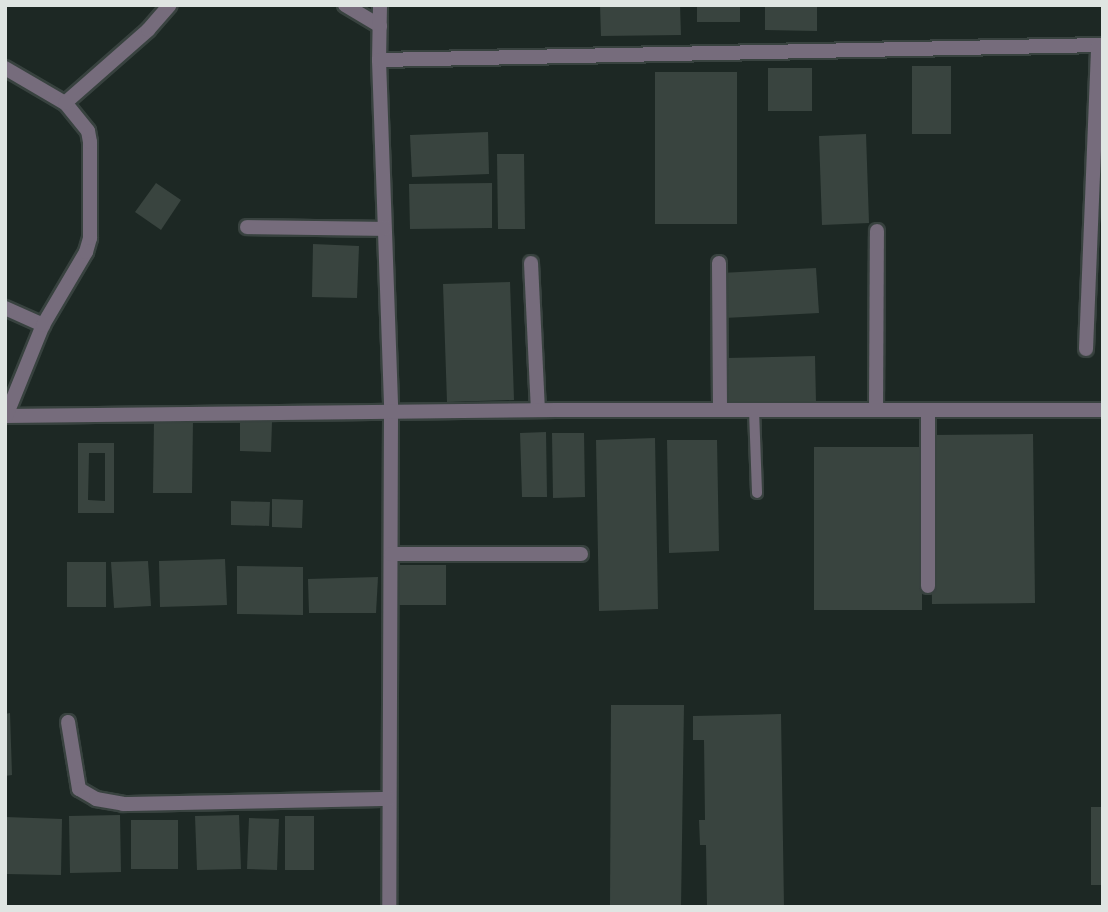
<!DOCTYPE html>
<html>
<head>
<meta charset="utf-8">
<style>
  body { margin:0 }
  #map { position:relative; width:1108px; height:912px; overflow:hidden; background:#1d2824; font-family:Overpass,sans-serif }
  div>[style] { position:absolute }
  .building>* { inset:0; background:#39443f }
  .roads { filter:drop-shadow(2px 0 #38423f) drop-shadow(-2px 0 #38423f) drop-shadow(0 2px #38423f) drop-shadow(0 -2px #38423f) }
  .lane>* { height:10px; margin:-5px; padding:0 5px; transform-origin:5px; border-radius:5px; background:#766c7c }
  .street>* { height:14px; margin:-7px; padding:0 7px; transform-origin:7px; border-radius:7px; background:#766c7c }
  span { translate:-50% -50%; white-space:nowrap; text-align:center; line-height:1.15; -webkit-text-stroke:7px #0b0f0e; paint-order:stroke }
  .frame { position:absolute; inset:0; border:7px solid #dfe5e2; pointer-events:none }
</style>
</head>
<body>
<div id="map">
  <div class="building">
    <i style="clip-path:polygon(600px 5px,680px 5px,681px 35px,601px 36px)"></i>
    <i style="clip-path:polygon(697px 5px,740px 5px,740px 22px,697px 22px)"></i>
    <i style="clip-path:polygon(765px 5px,817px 5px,817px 31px,765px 30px)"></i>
    <i style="clip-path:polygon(912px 66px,951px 66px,951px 134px,912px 134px)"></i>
    <i style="clip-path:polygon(768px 68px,812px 68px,812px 111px,768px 111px)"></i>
    <i style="clip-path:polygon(655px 72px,737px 72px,737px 224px,655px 224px)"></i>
    <i style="clip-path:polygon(488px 132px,489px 174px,412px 177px,410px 135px)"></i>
    <i style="clip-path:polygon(866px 134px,869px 223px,822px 225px,819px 136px)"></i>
    <i style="clip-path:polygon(497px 154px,524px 154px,525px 229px,498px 229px)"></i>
    <i style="clip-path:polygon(156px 183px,181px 200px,161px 230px,135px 212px)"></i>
    <i style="clip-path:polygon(492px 183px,492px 228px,410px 229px,409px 184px)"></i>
    <i style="clip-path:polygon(313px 244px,359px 246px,357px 298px,312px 297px)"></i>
    <i style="clip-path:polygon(816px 268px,819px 313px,724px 318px,721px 273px)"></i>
    <i style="clip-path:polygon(510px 282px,514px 400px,447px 402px,443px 284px)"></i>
    <i style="clip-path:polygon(815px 356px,816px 403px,727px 404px,726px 358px)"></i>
    <i style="clip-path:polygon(154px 420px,193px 421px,192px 493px,153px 493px)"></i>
    <i style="clip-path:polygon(240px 422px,272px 422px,271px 452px,240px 451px)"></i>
    <i style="clip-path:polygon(546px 432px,547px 497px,522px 497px,520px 433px)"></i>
    <i style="clip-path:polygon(552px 433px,584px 433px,585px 497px,553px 498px)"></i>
    <i style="clip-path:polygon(1033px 434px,1035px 603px,932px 604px,930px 435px)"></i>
    <i style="clip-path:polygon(655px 438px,658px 609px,599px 611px,596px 440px)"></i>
    <i style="clip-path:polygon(667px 440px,717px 440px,719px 551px,669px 553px)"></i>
    <i style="clip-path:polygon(evenodd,78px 443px,114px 443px,114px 513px,78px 513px,78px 443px,89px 453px,105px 453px,105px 501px,88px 500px,89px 453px)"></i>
    <i style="clip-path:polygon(814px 447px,922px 447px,922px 610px,814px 610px)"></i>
    <i style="clip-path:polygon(272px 499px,303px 500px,302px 528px,272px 527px)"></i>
    <i style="clip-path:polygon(231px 501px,270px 502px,269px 526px,231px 525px)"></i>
    <i style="clip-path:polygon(225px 559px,227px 605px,160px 607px,159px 561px)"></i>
    <i style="clip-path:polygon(148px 561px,151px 606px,114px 608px,111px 562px)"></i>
    <i style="clip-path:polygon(67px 562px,106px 562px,106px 607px,67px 607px)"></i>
    <i style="clip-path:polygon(398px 565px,446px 565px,446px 605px,398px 605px)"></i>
    <i style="clip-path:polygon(237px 566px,303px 567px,303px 615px,237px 614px)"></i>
    <i style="clip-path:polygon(378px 577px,376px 613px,309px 613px,308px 579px)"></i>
    <i style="clip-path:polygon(611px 705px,684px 705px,681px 907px,610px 907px)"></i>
    <i style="clip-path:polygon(10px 713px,12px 775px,5px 776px,5px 714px)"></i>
    <i style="clip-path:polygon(781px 714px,784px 907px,707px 907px,706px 845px,700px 845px,699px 820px,705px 820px,704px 740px,693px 740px,693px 716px)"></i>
    <i style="clip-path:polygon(1091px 807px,1103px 807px,1103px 885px,1091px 885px)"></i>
    <i style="clip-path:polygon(120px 815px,121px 872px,70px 873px,69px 816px)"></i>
    <i style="clip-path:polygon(239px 815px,241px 869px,197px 870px,195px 816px)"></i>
    <i style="clip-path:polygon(285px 816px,314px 816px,314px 870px,285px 870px)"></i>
    <i style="clip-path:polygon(5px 817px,62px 819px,61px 875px,5px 874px)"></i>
    <i style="clip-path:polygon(249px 818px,279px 819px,277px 870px,247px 869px)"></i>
    <i style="clip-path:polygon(131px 820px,178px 820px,178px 869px,131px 869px)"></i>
  </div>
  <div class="roads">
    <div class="lane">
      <i style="left:754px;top:410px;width:83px;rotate:87.9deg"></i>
    </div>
    <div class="street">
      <i style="left:345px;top:5px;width:41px;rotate:31deg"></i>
      <i style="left:380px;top:5px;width:55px;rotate:91deg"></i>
      <i style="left:379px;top:60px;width:352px;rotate:88deg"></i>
      <i style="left:391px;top:412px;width:495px;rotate:90.2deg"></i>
      <i style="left:379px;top:60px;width:724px;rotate:-1.19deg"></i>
      <i style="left:5px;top:68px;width:69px;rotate:30.3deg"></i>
      <i style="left:247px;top:227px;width:137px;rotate:0.8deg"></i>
      <i style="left:531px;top:263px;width:147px;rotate:87.3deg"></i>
      <i style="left:719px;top:263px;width:147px;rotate:89.6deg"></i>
      <i style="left:5px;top:308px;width:42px;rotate:24.1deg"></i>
      <i style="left:1086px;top:349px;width:304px;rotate:-87.7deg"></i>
      <i style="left:876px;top:410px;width:179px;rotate:-89.7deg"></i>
      <i style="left:928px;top:410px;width:176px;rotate:90deg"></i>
      <i style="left:5px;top:416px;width:552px;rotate:-0.62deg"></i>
      <i style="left:557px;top:410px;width:546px"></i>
      <i style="left:6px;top:416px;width:98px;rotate:-67.9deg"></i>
      <i style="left:43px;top:325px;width:85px;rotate:-59.5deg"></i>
      <i style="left:86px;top:252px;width:15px;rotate:-74deg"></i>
      <i style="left:90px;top:238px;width:96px;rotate:-90deg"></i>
      <i style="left:90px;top:142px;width:11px;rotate:-100deg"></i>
      <i style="left:88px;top:131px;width:36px;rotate:-129deg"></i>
      <i style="left:65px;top:103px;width:111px;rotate:-41.3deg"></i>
      <i style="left:148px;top:30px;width:33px;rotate:-49deg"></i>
      <i style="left:391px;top:554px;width:190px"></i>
      <i style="left:68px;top:722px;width:68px;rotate:80.7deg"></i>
      <i style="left:79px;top:789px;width:20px;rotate:30deg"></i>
      <i style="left:96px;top:799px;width:27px;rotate:10deg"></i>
      <i style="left:123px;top:804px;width:265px;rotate:-1.1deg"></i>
    </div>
  </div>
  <div class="frame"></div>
</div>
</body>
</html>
